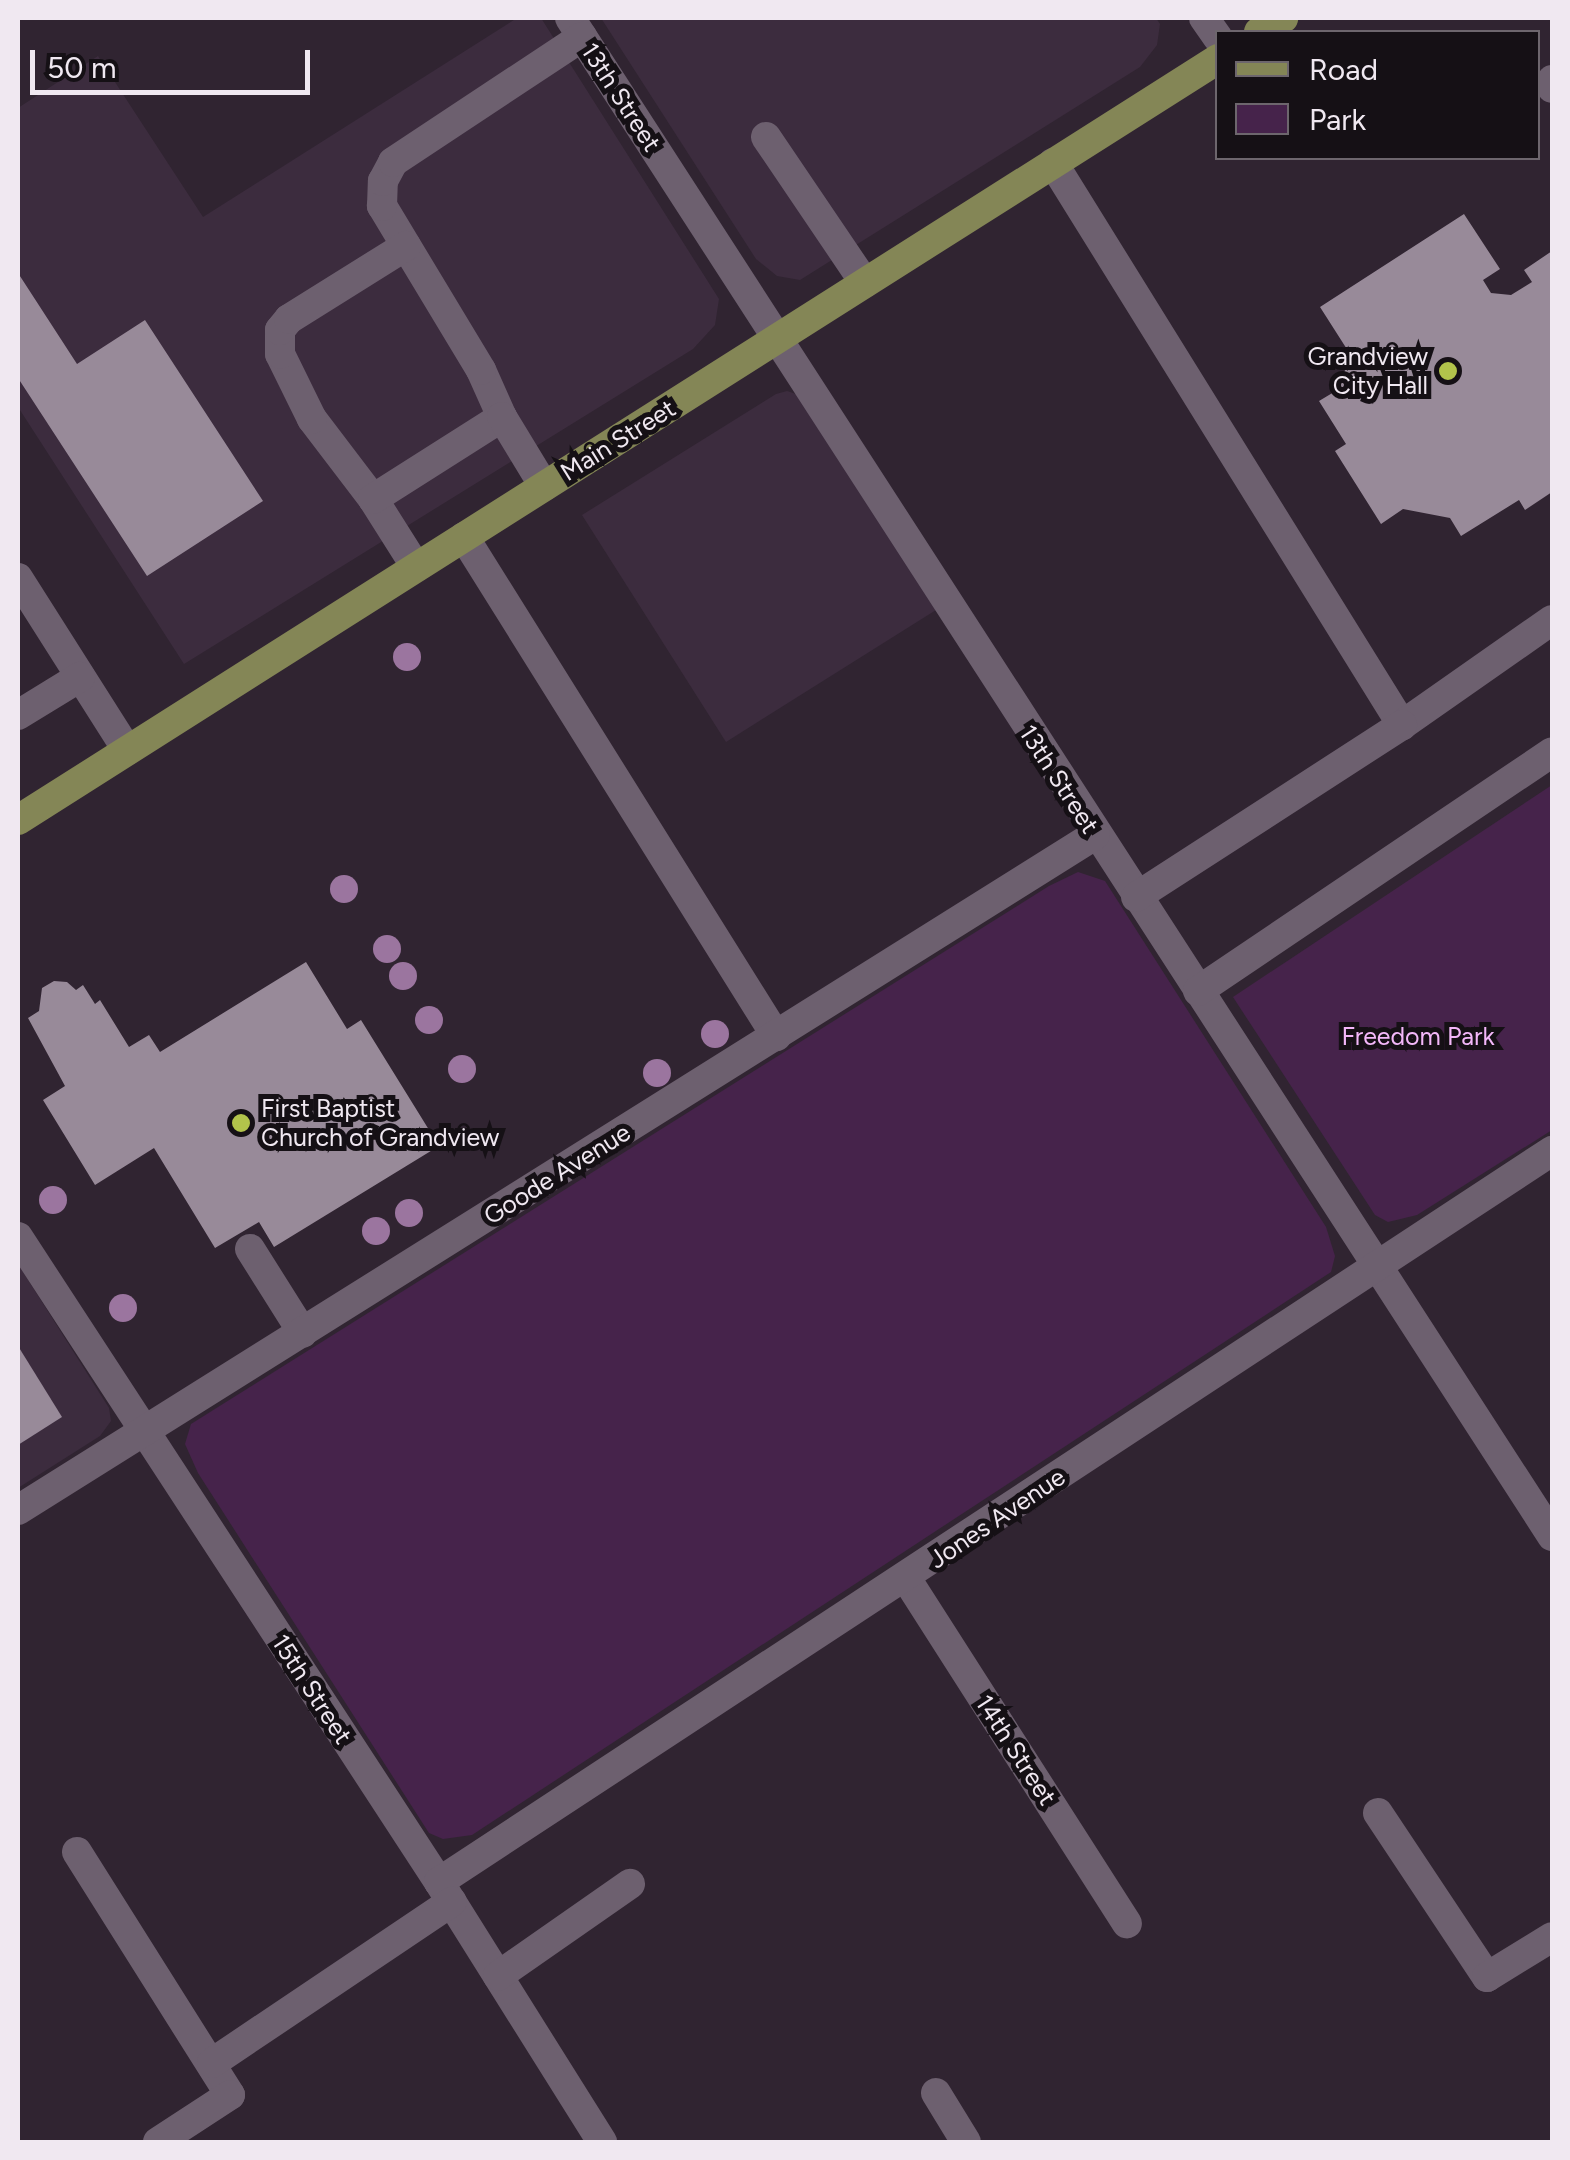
<!DOCTYPE html>
<html>
<head>
<meta charset="utf-8">
<style>
  body { margin:0 }
  #map { position:relative; width:1570px; height:2160px; overflow:hidden; background:#302431; font-family:Figtree,sans-serif }
  div>[style] { position:absolute }
  .built>* { inset:0; background:#3c2c3e }
  .green>* { inset:0; background:#46234b }
  .building>* { inset:0; background:#988a99 }
  .minor>* { height:30px; margin:-15px; padding:0 15px; transform-origin:15px; border-radius:15px; background:#6d606f }
  .major>* { height:30px; margin:-15px; padding:0 15px; transform-origin:15px; border-radius:15px; background:#848656 }
  .trees>* { width:28px; height:28px; margin:-14px; border-radius:50%; background:#9b759f }
  .dots>* { width:28px; height:28px; translate:-50% -50%; box-sizing:border-box; border:5px solid #151015; border-radius:50% }
  span { translate:-50% -50%; white-space:nowrap; text-align:center; line-height:1.15; -webkit-text-stroke:10px #151015; paint-order:stroke }
  .street-label { font-size:25px; color:#f0e8f1 }
  .poi-label { font-size:25px; color:#f0e8f1 }
  .right { translate:-100% -50%; text-align:right }
  .left { translate:0 -50%; text-align:left }
  .park-label { font-size:25px; color:#f3b7f9 }
  .frame { position:absolute; inset:0; border:20px solid #f0e8f1; pointer-events:none }
  .legend { position:absolute; left:1215px; top:30px; width:325px; height:130px; box-sizing:border-box; background:#151015; border:2px solid #6d666d; margin:0; padding:12px 18px; list-style:none; font-size:30px; color:#f0e8f1 }
  .legend li { display:flex; align-items:center; gap:20px; height:50px }
  .legend b { width:50px; border:2px solid #6d666d }
  .scale { position:absolute; left:30px; top:50px; width:280px; height:45px; box-sizing:border-box; border:5px solid #f0e8f1; border-top:0; padding-left:12px; font-size:30px; line-height:35px; white-space:nowrap; color:#f0e8f1; -webkit-text-stroke:8px #151015; paint-order:stroke }
</style>
</head>
<body>
<div id="map">
  <div class="built">
    <i style="clip-path:polygon(517px 18px,541px 18px,719px 299px,715px 325px,693px 349px,184px 664px,18px 407px,18px 108px,98px 56px,203px 217px)"></i>
    <i style="clip-path:polygon(601px 18px,1156px 18px,1160px 24px,1157px 45px,1140px 67px,800px 280px,777px 276px,756px 259px)"></i>
    <i style="clip-path:polygon(787px 391px,799px 395px,936px 610px,726px 742px,582px 515px,776px 394px)"></i>
    <i style="clip-path:polygon(18px 1264px,109px 1408px,111px 1421px,100px 1436px,18px 1488px)"></i>
  </div>
  <div class="green">
    <i style="clip-path:polygon(1552px 785px,1552px 1130px,1417px 1215px,1388px 1222px,1375px 1215px,1233px 997px)"></i>
    <i style="clip-path:polygon(1078px 872px,1105px 881px,1326px 1227px,1335px 1256px,1331px 1272px,472px 1835px,443px 1839px,429px 1833px,198px 1473px,185px 1444px,191px 1424px,1049px 886px)"></i>
  </div>
  <div class="building">
    <i style="clip-path:polygon(1464px 214px,1500px 269px,1483px 280px,1491px 293px,1511px 295px,1532px 282px,1524px 270px,1552px 251px,1552px 492px,1525px 510px,1519px 500px,1461px 536px,1450px 518px,1403px 509px,1381px 524px,1335px 451px,1346px 444px,1319px 401px,1339px 389px,1350px 354px,1320px 307px)"></i>
    <i style="clip-path:polygon(18px 273px,77px 364px,145px 320px,263px 501px,147px 576px,18px 378px)"></i>
    <i style="clip-path:polygon(306px 962px,347px 1029px,361px 1020px,439px 1146px,274px 1247px,259px 1222px,215px 1248px,154px 1148px,95px 1185px,43px 1100px,65px 1086px,28px 1018px,39px 1011px,42px 988px,54px 981px,67px 982px,76px 990px,83px 985px,95px 1004px,100px 1000px,129px 1047px,149px 1035px,160px 1052px)"></i>
    <i style="clip-path:polygon(18px 1346px,62px 1417px,18px 1445px)"></i>
  </div>
  <div class="minor">
    <i style="left:570px;top:18px;width:1808px;rotate:57.1deg"></i>
    <i style="left:1204px;top:18px;width:24px;rotate:55deg"></i>
    <i style="left:1552px;top:80px;width:8px;rotate:90deg"></i>
    <i style="left:766px;top:137px;width:176px;rotate:55.9deg"></i>
    <i style="left:1053px;top:163px;width:662px;rotate:58.16deg"></i>
    <i style="left:1402px;top:725px;width:183px;rotate:-35deg"></i>
    <i style="left:502px;top:417px;width:51px;rotate:-114.1deg"></i>
    <i style="left:481px;top:370px;width:192px;rotate:-121.1deg"></i>
    <i style="left:382px;top:206px;width:25px;rotate:-88deg"></i>
    <i style="left:383px;top:181px;width:21px;rotate:-62deg"></i>
    <i style="left:393px;top:162px;width:227px;rotate:-33.5deg"></i>
    <i style="left:373px;top:499px;width:101px;rotate:-127.3deg"></i>
    <i style="left:312px;top:419px;width:72px;rotate:-116.2deg"></i>
    <i style="left:280px;top:354px;width:24px;rotate:-90deg"></i>
    <i style="left:280px;top:330px;width:14px;rotate:-51deg"></i>
    <i style="left:289px;top:319px;width:138px;rotate:-32deg"></i>
    <i style="left:464px;top:537px;width:589px;rotate:57.98deg"></i>
    <i style="left:416px;top:567px;width:80px;rotate:-122.3deg"></i>
    <i style="left:373px;top:499px;width:153px;rotate:-32.4deg"></i>
    <i style="left:502px;top:417px;width:81px;rotate:58.7deg"></i>
    <i style="left:18px;top:578px;width:204px;rotate:57.6deg"></i>
    <i style="left:18px;top:715px;width:73px;rotate:-31.5deg"></i>
    <i style="left:1136px;top:897px;width:317px;rotate:-32.9deg"></i>
    <i style="left:1198px;top:991px;width:427px;rotate:-34deg"></i>
    <i style="left:18px;top:1237px;width:770px;rotate:56.87deg"></i>
    <i style="left:439px;top:1882px;width:307px;rotate:57.9deg"></i>
    <i style="left:250px;top:1249px;width:99px;rotate:57.8deg"></i>
    <i style="left:18px;top:1510px;width:1271px;rotate:-32.08deg"></i>
    <i style="left:906px;top:1578px;width:410px;rotate:57.4deg"></i>
    <i style="left:1378px;top:1813px;width:197px;rotate:56.4deg"></i>
    <i style="left:1487px;top:1977px;width:76px;rotate:-31.6deg"></i>
    <i style="left:77px;top:1852px;width:287px;rotate:57.8deg"></i>
    <i style="left:230px;top:2095px;width:86px;rotate:146.9deg"></i>
    <i style="left:439px;top:1882px;width:1332px;rotate:-33.3deg"></i>
    <i style="left:498px;top:1976px;width:161px;rotate:-34.9deg"></i>
    <i style="left:212px;top:2063px;width:289px;rotate:-33.9deg"></i>
    <i style="left:936px;top:2093px;width:57px;rotate:58.5deg"></i>
  </div>
  <div class="major">
    <i style="left:1259px;top:32px;width:28px;rotate:-30deg"></i>
    <i style="left:18px;top:820px;width:1421px;rotate:-32.38deg"></i>
  </div>
  <div class="trees">
    <i style="left:407px;top:657px"></i>
    <i style="left:344px;top:889px"></i>
    <i style="left:387px;top:949px"></i>
    <i style="left:403px;top:976px"></i>
    <i style="left:429px;top:1020px"></i>
    <i style="left:715px;top:1034px"></i>
    <i style="left:462px;top:1069px"></i>
    <i style="left:657px;top:1073px"></i>
    <i style="left:53px;top:1200px"></i>
    <i style="left:409px;top:1213px"></i>
    <i style="left:376px;top:1231px"></i>
    <i style="left:123px;top:1308px"></i>
  </div>
  <div class="dots">
    <i style="left:1448px;top:371px;background:#b2c34b"></i>
    <i style="left:241px;top:1123px;background:#b2c34b"></i>
  </div>
  <div class="street-label">
    <span style="left:621px;top:97px;rotate:57deg">13th Street</span>
    <span style="left:618px;top:440px;rotate:-32deg">Main Street</span>
    <span style="left:1059px;top:779px;rotate:57deg">13th Street</span>
    <span style="left:557px;top:1174px;rotate:-32deg">Goode Avenue</span>
    <span style="left:997px;top:1518px;rotate:-34deg">Jones Avenue</span>
    <span style="left:312px;top:1689px;rotate:57deg">15th Street</span>
    <span style="left:1016px;top:1750px;rotate:57deg">14th Street</span>
  </div>
  <div class="poi-label">
    <span class="right" style="left:1428px;top:371px">Grandview<br>City Hall</span>
    <span class="left" style="left:261px;top:1123px">First Baptist<br>Church of Grandview</span>
  </div>
  <div class="park-label">
    <span style="left:1418px;top:1036px">Freedom Park</span>
  </div>
  <div class="frame"></div>
  <ul class="legend">
  <li><b style="height:12px;background:#848656"></b>Road</li>
  <li><b style="height:28px;background:#46234b"></b>Park</li>
  </ul>
  <div class="scale">50 m</div>
</div>
</body>
</html>
